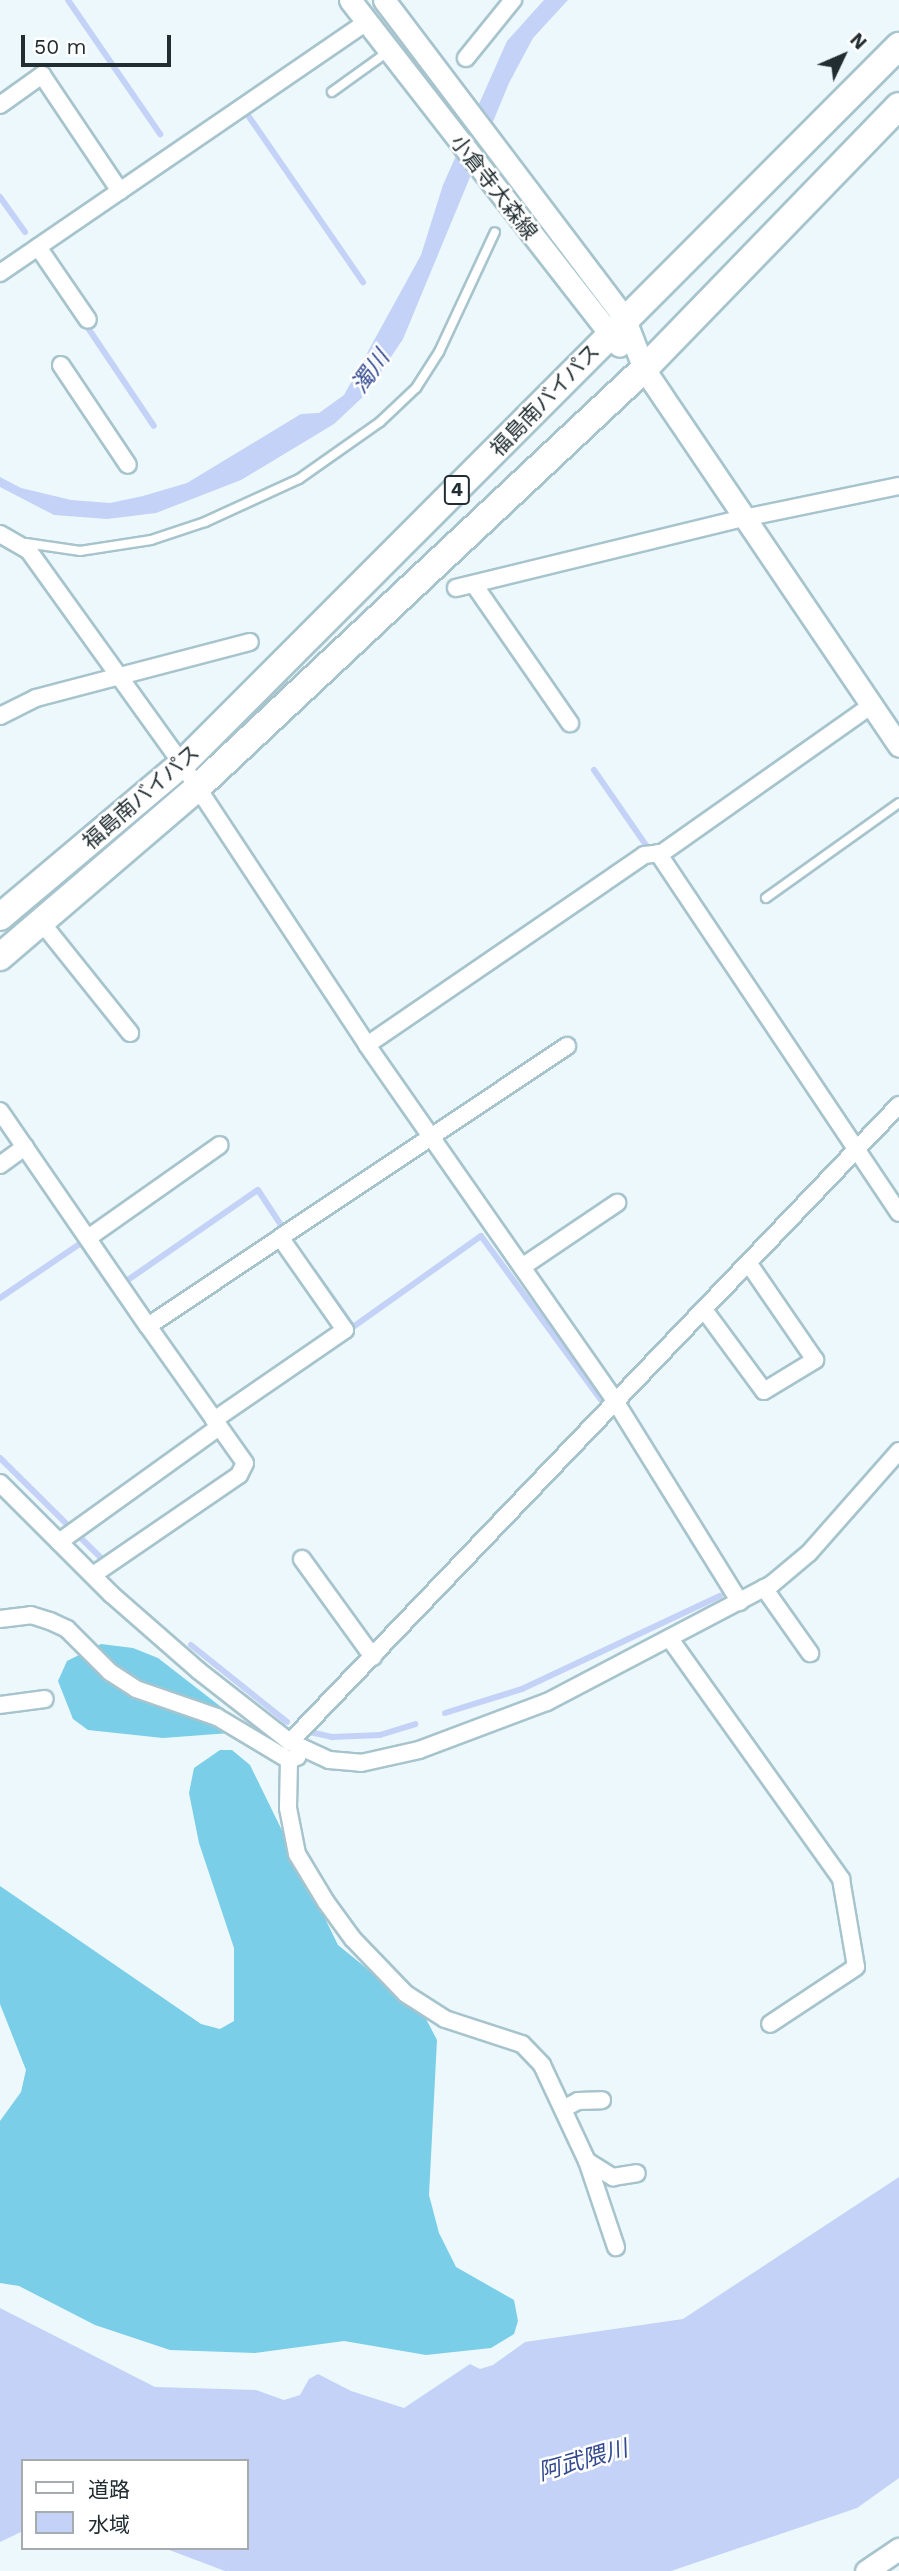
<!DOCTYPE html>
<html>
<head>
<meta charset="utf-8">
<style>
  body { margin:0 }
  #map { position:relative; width:899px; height:2571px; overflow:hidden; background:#ecf8fc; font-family:"Work Sans","Noto Sans JP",sans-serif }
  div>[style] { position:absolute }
  .forest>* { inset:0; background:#7acee8 }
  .water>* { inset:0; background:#c3d2f6 }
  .stream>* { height:6px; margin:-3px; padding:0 3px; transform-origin:3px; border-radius:3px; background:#c3d2f6 }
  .roads { filter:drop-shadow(2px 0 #a7c4cd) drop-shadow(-2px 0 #a7c4cd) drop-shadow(0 2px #a7c4cd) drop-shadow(0 -2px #a7c4cd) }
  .service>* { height:8px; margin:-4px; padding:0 4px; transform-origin:4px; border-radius:4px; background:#fff }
  .minor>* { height:16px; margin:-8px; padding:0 8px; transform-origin:8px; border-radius:8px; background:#fff }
  .tertiary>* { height:21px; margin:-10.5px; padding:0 10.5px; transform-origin:10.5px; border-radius:10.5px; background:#fff }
  .trunk>* { height:26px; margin:-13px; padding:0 13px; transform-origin:13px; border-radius:13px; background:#fff }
  span { translate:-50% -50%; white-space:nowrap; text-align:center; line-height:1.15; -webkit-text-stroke:5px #fff; paint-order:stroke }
  .shield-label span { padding:2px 5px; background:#fff; border:2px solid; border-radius:5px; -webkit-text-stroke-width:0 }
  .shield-label { font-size:19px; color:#212d31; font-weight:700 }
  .street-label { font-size:21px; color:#212d31 }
  .water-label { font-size:23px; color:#344a90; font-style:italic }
  .legend { position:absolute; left:21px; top:2459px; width:228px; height:91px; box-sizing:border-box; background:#fff; border:2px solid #a6abad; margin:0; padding:9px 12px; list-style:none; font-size:21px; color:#212d31 }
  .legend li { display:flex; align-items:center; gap:14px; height:35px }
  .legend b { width:35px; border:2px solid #a6abad }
  .north { position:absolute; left:808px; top:21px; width:70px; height:70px; -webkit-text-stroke:5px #fff; paint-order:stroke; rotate:46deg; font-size:19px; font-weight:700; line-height:28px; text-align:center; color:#212d31 }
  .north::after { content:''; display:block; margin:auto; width:24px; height:32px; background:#212d31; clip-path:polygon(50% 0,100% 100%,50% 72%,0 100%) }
  .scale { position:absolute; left:21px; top:35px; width:150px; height:32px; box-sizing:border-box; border:4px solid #212d31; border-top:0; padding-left:9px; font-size:21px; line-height:24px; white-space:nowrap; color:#212d31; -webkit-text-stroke:5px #fff; paint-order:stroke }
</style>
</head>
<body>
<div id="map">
  <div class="forest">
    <i style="clip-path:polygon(101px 1644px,133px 1648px,158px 1658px,225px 1710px,234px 1723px,230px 1733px,163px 1738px,88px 1730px,73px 1719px,58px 1681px,67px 1661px)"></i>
    <i style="clip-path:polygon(220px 1750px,232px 1750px,250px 1765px,338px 1945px,424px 2015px,437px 2040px,429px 2195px,439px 2233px,456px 2267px,514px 2300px,518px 2321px,514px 2334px,491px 2348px,426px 2355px,344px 2341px,255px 2353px,170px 2350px,95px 2325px,19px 2286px,0 2283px,0 2121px,21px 2092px,26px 2070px,0 2004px,0 1886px,201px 2024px,220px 2029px,234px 2021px,234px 1948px,199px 1843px,189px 1793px,194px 1768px)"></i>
  </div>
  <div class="water">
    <i style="clip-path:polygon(544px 0,568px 0,533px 38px,509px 83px,403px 339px,367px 393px,334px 424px,241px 480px,156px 513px,107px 519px,54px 515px,0 487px,0 477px,21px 488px,71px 500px,110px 503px,143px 496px,187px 483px,301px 414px,319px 413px,344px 395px,421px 255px,443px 185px,507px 41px)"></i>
    <i style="clip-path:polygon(899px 2177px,899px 2478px,857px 2508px,671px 2571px,225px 2571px,164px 2548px,247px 2548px,247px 2461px,23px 2461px,23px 2531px,0 2542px,0 2308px,155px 2387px,256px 2390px,284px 2400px,300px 2395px,309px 2379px,318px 2374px,351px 2391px,404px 2408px,470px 2364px,480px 2369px,493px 2365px,525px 2342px,683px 2319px)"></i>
  </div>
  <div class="stream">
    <i style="left:68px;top:0;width:163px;rotate:55.5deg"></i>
    <i style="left:245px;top:111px;width:208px;rotate:55.4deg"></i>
    <i style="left:0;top:197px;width:43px;rotate:54.5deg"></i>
    <i style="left:84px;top:322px;width:125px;rotate:56.1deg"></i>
    <i style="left:594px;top:770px;width:95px;rotate:55.3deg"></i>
    <i style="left:314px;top:1272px;width:67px;rotate:54.7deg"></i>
    <i style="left:353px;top:1327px;width:157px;rotate:-35.4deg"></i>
    <i style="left:481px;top:1236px;width:203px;rotate:53.8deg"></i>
    <i style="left:122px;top:1284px;width:165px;rotate:-34.7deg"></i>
    <i style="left:258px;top:1190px;width:42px;rotate:56.7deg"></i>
    <i style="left:0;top:1298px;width:98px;rotate:-34.2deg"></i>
    <i style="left:81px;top:1243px;width:55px;rotate:55.4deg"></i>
    <i style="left:0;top:1458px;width:141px;rotate:44.7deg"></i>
    <i style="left:191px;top:1645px;width:123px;rotate:38.7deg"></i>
    <i style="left:445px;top:1713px;width:81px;rotate:-17.3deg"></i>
    <i style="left:522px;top:1689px;width:219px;rotate:-25.2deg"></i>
    <i style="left:313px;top:1728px;width:5px;rotate:127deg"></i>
    <i style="left:310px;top:1732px;width:23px;rotate:13deg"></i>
    <i style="left:332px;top:1737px;width:48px;rotate:-2.4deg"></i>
    <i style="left:380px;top:1735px;width:37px;rotate:-17deg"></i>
  </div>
  <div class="roads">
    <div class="service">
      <i style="left:332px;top:92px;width:70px;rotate:-35.7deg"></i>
      <i style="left:26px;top:543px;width:55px;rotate:8.4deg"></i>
      <i style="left:80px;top:551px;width:72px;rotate:-8.8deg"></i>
      <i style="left:151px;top:540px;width:57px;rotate:-18.4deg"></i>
      <i style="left:205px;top:522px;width:103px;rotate:-24.6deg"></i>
      <i style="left:299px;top:479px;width:99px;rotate:-35.1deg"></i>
      <i style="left:380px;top:422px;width:50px;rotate:-43.4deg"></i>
      <i style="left:416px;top:388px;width:43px;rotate:-57.4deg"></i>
      <i style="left:439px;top:352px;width:132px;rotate:-65deg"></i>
      <i style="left:766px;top:898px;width:163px;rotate:-35.5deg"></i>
    </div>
    <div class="minor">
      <i style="left:466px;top:58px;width:75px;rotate:-51deg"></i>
      <i style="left:0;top:105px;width:52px;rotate:-35.5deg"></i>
      <i style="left:42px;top:75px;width:140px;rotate:56.1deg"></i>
      <i style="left:38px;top:247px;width:88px;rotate:55.6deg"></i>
      <i style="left:0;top:273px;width:444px;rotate:-34.4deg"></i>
      <i style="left:61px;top:365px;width:120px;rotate:56.2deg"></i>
      <i style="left:0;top:534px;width:34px;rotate:30deg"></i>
      <i style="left:29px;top:551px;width:262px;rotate:54.3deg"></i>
      <i style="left:182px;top:764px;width:336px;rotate:56.6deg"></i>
      <i style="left:367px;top:1045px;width:437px;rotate:55.1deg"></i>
      <i style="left:617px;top:1404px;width:233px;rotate:58.2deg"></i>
      <i style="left:475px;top:586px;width:167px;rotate:55.3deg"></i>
      <i style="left:456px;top:588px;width:296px;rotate:-13.7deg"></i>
      <i style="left:744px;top:518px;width:158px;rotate:-11.7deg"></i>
      <i style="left:0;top:716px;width:40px;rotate:-26.6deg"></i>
      <i style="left:36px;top:698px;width:221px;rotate:-14.7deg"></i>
      <i style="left:658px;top:853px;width:433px;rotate:56.2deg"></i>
      <i style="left:42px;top:923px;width:141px;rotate:51.3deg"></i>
      <i style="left:367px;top:1045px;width:336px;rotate:-34.4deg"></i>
      <i style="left:644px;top:855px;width:18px;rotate:-6deg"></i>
      <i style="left:662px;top:853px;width:257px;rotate:-35.2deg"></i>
      <i style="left:0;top:1111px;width:261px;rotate:55.5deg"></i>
      <i style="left:0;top:1165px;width:31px;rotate:-36deg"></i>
      <i style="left:88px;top:1238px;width:161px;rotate:-35.2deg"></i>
      <i style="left:522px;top:1267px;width:115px;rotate:-34deg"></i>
      <i style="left:705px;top:1311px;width:99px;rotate:53.6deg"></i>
      <i style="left:764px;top:1391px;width:60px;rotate:-31.3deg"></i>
      <i style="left:815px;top:1360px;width:116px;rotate:-124.5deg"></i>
      <i style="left:214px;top:1420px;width:159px;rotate:-34.5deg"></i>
      <i style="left:345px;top:1330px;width:113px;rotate:-125deg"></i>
      <i style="left:0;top:1483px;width:157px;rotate:45deg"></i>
      <i style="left:111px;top:1594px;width:117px;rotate:41.2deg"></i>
      <i style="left:199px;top:1671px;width:115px;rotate:38deg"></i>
      <i style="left:290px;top:1742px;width:43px;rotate:24.8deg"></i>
      <i style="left:329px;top:1760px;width:32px;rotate:5deg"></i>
      <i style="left:361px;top:1763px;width:59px;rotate:-12.6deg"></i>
      <i style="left:419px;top:1750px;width:137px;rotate:-20.6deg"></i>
      <i style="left:547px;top:1702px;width:254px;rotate:-27.7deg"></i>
      <i style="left:772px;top:1584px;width:48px;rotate:-40deg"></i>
      <i style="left:809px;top:1553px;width:136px;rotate:-48.6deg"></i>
      <i style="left:59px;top:1542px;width:197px;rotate:-35.7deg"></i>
      <i style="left:302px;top:1559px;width:121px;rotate:54.1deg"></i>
      <i style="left:93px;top:1575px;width:177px;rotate:-34.4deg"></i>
      <i style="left:239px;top:1475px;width:13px;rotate:-63deg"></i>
      <i style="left:245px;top:1463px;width:168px;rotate:-125.3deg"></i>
      <i style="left:148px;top:1326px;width:504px;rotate:-33.75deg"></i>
      <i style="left:764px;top:1588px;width:80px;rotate:54.7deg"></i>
      <i style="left:0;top:1619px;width:31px;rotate:-7deg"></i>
      <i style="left:31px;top:1615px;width:20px;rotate:18deg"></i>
      <i style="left:50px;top:1621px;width:19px;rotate:25deg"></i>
      <i style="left:67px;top:1629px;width:61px;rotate:45deg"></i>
      <i style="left:110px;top:1672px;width:31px;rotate:33deg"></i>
      <i style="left:136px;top:1689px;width:86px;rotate:19.1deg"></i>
      <i style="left:217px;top:1717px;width:84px;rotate:30.8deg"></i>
      <i style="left:289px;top:1760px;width:9px;rotate:-21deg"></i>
      <i style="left:670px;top:1639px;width:295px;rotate:54.5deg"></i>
      <i style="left:841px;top:1879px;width:89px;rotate:80.3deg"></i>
      <i style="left:856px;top:1967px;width:103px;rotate:146.5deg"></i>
      <i style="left:0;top:1705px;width:45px;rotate:-7.6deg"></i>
      <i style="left:290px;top:1742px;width:881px;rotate:-46.29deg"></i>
      <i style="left:289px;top:1760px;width:48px;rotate:91.2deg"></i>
      <i style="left:288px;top:1808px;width:47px;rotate:78.9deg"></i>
      <i style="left:297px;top:1854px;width:56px;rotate:58.9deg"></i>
      <i style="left:326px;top:1902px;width:46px;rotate:53.9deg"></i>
      <i style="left:353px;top:1939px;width:76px;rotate:46.1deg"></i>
      <i style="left:406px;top:1994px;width:46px;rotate:32.7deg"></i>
      <i style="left:445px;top:2019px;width:81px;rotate:18deg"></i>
      <i style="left:522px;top:2044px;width:29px;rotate:46deg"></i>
      <i style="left:542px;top:2065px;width:106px;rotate:64.9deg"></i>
      <i style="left:587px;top:2161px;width:91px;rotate:71.4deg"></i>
      <i style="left:563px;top:2109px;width:17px;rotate:-28deg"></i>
      <i style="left:578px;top:2101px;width:24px;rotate:-2deg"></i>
      <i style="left:587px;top:2161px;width:31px;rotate:32deg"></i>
      <i style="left:613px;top:2177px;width:24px;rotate:-9deg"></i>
    </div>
    <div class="tertiary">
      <i style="left:350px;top:0;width:438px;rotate:52.1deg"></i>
      <i style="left:384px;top:0;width:398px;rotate:52.9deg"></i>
      <i style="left:624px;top:317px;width:56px;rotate:69deg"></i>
      <i style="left:644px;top:369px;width:455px;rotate:55.9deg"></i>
      <i style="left:866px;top:2571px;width:40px;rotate:-34deg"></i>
    </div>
    <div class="trunk">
      <i style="left:0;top:917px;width:238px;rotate:-40.1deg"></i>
      <i style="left:182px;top:764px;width:1015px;rotate:-45.04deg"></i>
      <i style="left:0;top:957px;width:260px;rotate:-40.6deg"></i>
      <i style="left:197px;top:788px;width:613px;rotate:-43.15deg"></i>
      <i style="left:644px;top:369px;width:366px;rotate:-45.9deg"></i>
    </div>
  </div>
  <div class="shield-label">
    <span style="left:457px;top:490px">4</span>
  </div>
  <div class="street-label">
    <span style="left:494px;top:187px;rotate:52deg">小倉寺大森線</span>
    <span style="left:545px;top:400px;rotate:-46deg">福島南バイパス</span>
    <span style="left:141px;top:797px;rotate:-41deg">福島南バイパス</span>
  </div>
  <div class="water-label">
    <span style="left:371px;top:372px;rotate:-54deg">濁川</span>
    <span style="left:583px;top:2461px;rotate:-16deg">阿武隈川</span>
  </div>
  <ul class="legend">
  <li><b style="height:9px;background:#fff"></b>道路</li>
  <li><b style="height:19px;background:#c3d2f6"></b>水域</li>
  </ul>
  <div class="north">N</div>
  <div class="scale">50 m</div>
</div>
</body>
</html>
